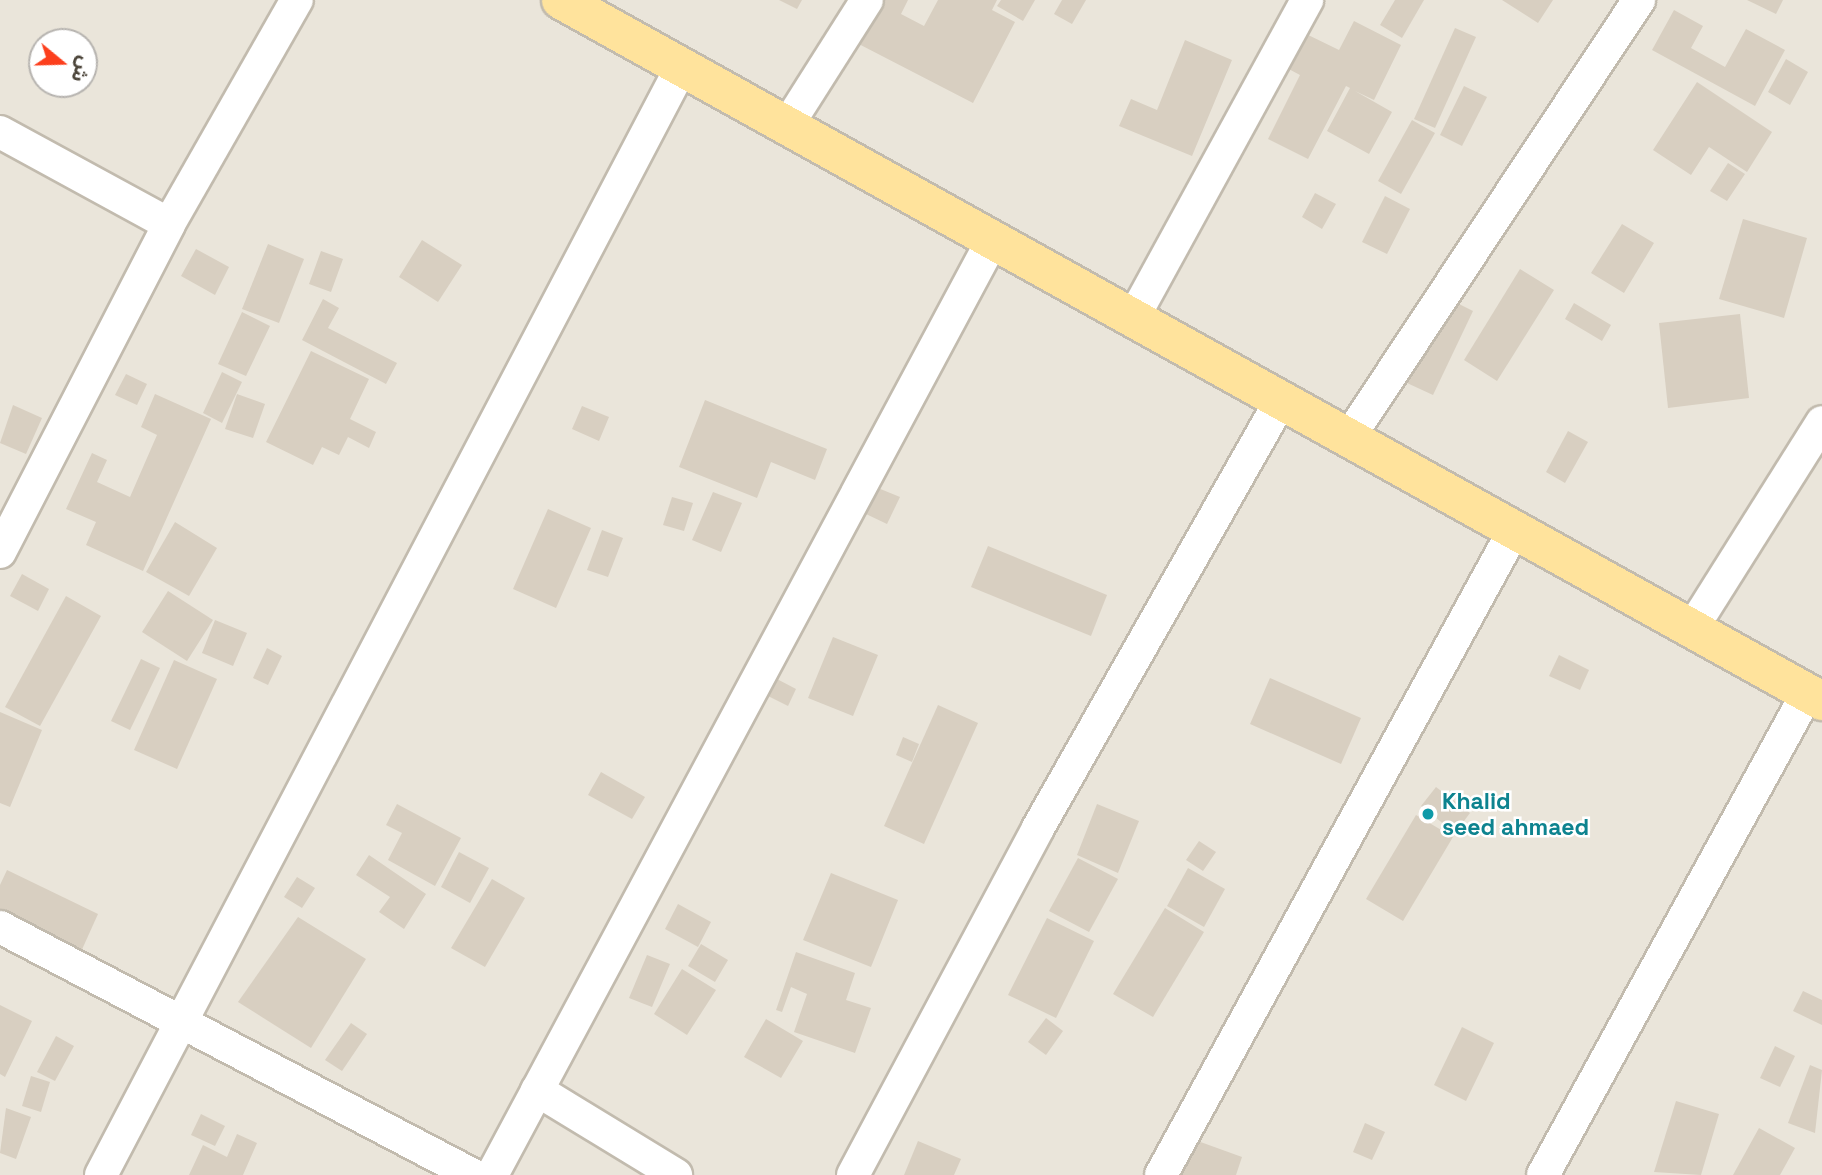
<!DOCTYPE html>
<html>
<head>
<meta charset="utf-8">
<style>
  body { margin:0 }
  #map { position:relative; width:1822px; height:1175px; overflow:hidden; background:#f6f3ec; font-family:"Space Grotesk","Noto Sans Arabic",sans-serif }
  div>[style] { position:absolute }
  .residential>* { inset:0; background:#eae5da }
  .building>* { inset:0; background:#d8cfc1 }
  .roads { filter:drop-shadow(2px 0 #c2bbae) drop-shadow(-2px 0 #c2bbae) drop-shadow(0 2px #c2bbae) drop-shadow(0 -2px #c2bbae) }
  .minor>* { height:32px; margin:-16px; padding:0 16px; transform-origin:16px; border-radius:16px; background:#fff }
  .primary>* { height:38px; margin:-19px; padding:0 19px; transform-origin:19px; border-radius:19px; background:#ffe39c }
  .dots>* { width:19px; height:19px; translate:-50% -50%; box-sizing:border-box; border:4px solid #fff; border-radius:50% }
  span { translate:-50% -50%; white-space:nowrap; text-align:center; line-height:1.15; -webkit-text-stroke:5px #fff; paint-order:stroke }
  .culture-label { font-size:23px; color:#0d838f; font-weight:700 }
  .left { translate:0 -50%; text-align:left }
  .north { position:absolute; left:28px; top:28px; width:70px; height:70px; box-sizing:border-box; background:#fff; border:2px solid #b7b4b0; border-radius:50%; rotate:109deg; font-size:19px; font-weight:700; line-height:28px; text-align:center; color:#4b4439 }
  .north::after { content:''; display:block; margin:auto; width:24px; height:32px; background:#fc3f1d; clip-path:polygon(50% 0,100% 100%,50% 72%,0 100%) }
</style>
</head>
<body>
<div id="map">
  <div class="residential">
    <i style="clip-path:polygon(evenodd,0 0,1822px 0,1822px 1175px,0 1175px,0 0,42px 42px,84px 42px,84px 84px,42px 84px,42px 42px)"></i>
  </div>
  <div class="building">
    <i style="clip-path:polygon(779px 0,802px 0,797px 9px)"></i>
    <i style="clip-path:polygon(871px 0,908px 0,901px 14px,924px 26px,938px 0,997px 0,992px 10px,1015px 22px,973px 103px,851px 40px)"></i>
    <i style="clip-path:polygon(1001px 0,1035px 0,1023px 21px,997px 6px)"></i>
    <i style="clip-path:polygon(1062px 0,1086px 0,1072px 24px,1054px 14px)"></i>
    <i style="clip-path:polygon(1395px 0,1424px 0,1402px 38px,1380px 25px)"></i>
    <i style="clip-path:polygon(1502px 0,1553px 0,1538px 23px)"></i>
    <i style="clip-path:polygon(1747px 0,1783px 0,1776px 14px)"></i>
    <i style="clip-path:polygon(1674px 10px,1703px 26px,1691px 48px,1725px 67px,1746px 29px,1785px 50px,1755px 106px,1652px 50px)"></i>
    <i style="clip-path:polygon(1354px 21px,1401px 45px,1374px 100px,1355px 91px,1392px 112px,1369px 154px,1327px 131px,1350px 88px,1346px 86px,1308px 159px,1268px 139px,1300px 75px,1283px 66px,1300px 31px,1339px 50px)"></i>
    <i style="clip-path:polygon(1455px 28px,1476px 37px,1435px 128px,1414px 119px)"></i>
    <i style="clip-path:polygon(1185px 40px,1232px 60px,1192px 156px,1119px 126px,1131px 99px,1157px 110px)"></i>
    <i style="clip-path:polygon(1786px 59px,1808px 72px,1790px 105px,1768px 92px)"></i>
    <i style="clip-path:polygon(1697px 82px,1772px 132px,1747px 172px,1709px 147px,1691px 175px,1653px 150px)"></i>
    <i style="clip-path:polygon(1464px 86px,1487px 97px,1462px 146px,1440px 135px)"></i>
    <i style="clip-path:polygon(1412px 120px,1435px 133px,1401px 194px,1378px 181px)"></i>
    <i style="clip-path:polygon(1728px 163px,1745px 174px,1727px 201px,1710px 191px)"></i>
    <i style="clip-path:polygon(1315px 193px,1336px 204px,1322px 229px,1302px 217px)"></i>
    <i style="clip-path:polygon(1385px 196px,1410px 209px,1387px 254px,1362px 242px)"></i>
    <i style="clip-path:polygon(1743px 219px,1807px 238px,1784px 318px,1719px 299px)"></i>
    <i style="clip-path:polygon(1622px 224px,1654px 243px,1624px 293px,1591px 273px)"></i>
    <i style="clip-path:polygon(422px 240px,462px 265px,438px 302px,399px 277px)"></i>
    <i style="clip-path:polygon(268px 244px,304px 259px,279px 323px,242px 309px)"></i>
    <i style="clip-path:polygon(196px 249px,229px 267px,215px 295px,181px 276px)"></i>
    <i style="clip-path:polygon(321px 251px,343px 259px,331px 292px,309px 284px)"></i>
    <i style="clip-path:polygon(1520px 269px,1554px 290px,1497px 381px,1464px 360px)"></i>
    <i style="clip-path:polygon(1447px 298px,1473px 311px,1433px 395px,1407px 383px)"></i>
    <i style="clip-path:polygon(323px 299px,339px 308px,328px 328px,397px 363px,386px 384px,302px 340px)"></i>
    <i style="clip-path:polygon(1574px 303px,1611px 325px,1602px 341px,1565px 319px)"></i>
    <i style="clip-path:polygon(242px 312px,270px 326px,246px 376px,218px 364px)"></i>
    <i style="clip-path:polygon(1740px 314px,1749px 398px,1668px 408px,1659px 323px)"></i>
    <i style="clip-path:polygon(311px 351px,369px 379px,350px 419px,376px 432px,369px 448px,348px 437px,339px 455px,322px 447px,313px 465px,266px 442px)"></i>
    <i style="clip-path:polygon(222px 372px,242px 382px,222px 423px,203px 413px)"></i>
    <i style="clip-path:polygon(126px 374px,147px 384px,137px 405px,115px 395px)"></i>
    <i style="clip-path:polygon(155px 394px,211px 419px,143px 571px,86px 545px,96px 522px,66px 509px,92px 453px,107px 460px,97px 482px,130px 497px,157px 435px,141px 427px)"></i>
    <i style="clip-path:polygon(237px 394px,265px 404px,253px 438px,225px 429px)"></i>
    <i style="clip-path:polygon(705px 400px,827px 449px,815px 480px,771px 462px,757px 498px,679px 467px)"></i>
    <i style="clip-path:polygon(13px 405px,42px 418px,26px 454px,0 443px)"></i>
    <i style="clip-path:polygon(582px 406px,609px 417px,599px 441px,572px 429px)"></i>
    <i style="clip-path:polygon(1568px 431px,1588px 442px,1565px 483px,1546px 472px)"></i>
    <i style="clip-path:polygon(878px 488px,900px 497px,887px 524px,866px 514px)"></i>
    <i style="clip-path:polygon(713px 492px,742px 503px,721px 552px,692px 540px)"></i>
    <i style="clip-path:polygon(672px 497px,693px 503px,684px 531px,663px 525px)"></i>
    <i style="clip-path:polygon(548px 509px,591px 528px,556px 608px,513px 589px)"></i>
    <i style="clip-path:polygon(175px 522px,217px 548px,189px 596px,146px 572px)"></i>
    <i style="clip-path:polygon(602px 530px,623px 538px,608px 577px,587px 570px)"></i>
    <i style="clip-path:polygon(988px 546px,1107px 595px,1091px 636px,971px 587px)"></i>
    <i style="clip-path:polygon(22px 574px,49px 589px,38px 611px,10px 596px)"></i>
    <i style="clip-path:polygon(168px 591px,213px 620px,187px 661px,142px 632px)"></i>
    <i style="clip-path:polygon(66px 596px,101px 616px,40px 726px,5px 707px)"></i>
    <i style="clip-path:polygon(215px 620px,247px 633px,233px 666px,202px 653px)"></i>
    <i style="clip-path:polygon(833px 637px,878px 655px,853px 716px,808px 698px)"></i>
    <i style="clip-path:polygon(267px 648px,282px 656px,268px 685px,253px 678px)"></i>
    <i style="clip-path:polygon(1559px 655px,1589px 670px,1580px 690px,1549px 676px)"></i>
    <i style="clip-path:polygon(141px 659px,160px 668px,130px 730px,111px 721px)"></i>
    <i style="clip-path:polygon(174px 660px,217px 679px,177px 769px,134px 750px)"></i>
    <i style="clip-path:polygon(1270px 678px,1361px 718px,1341px 764px,1250px 724px)"></i>
    <i style="clip-path:polygon(777px 679px,796px 689px,788px 706px,768px 696px)"></i>
    <i style="clip-path:polygon(938px 705px,978px 723px,924px 844px,884px 826px)"></i>
    <i style="clip-path:polygon(0 712px,42px 730px,10px 807px,0 803px)"></i>
    <i style="clip-path:polygon(903px 737px,919px 744px,912px 762px,896px 755px)"></i>
    <i style="clip-path:polygon(601px 772px,645px 797px,632px 819px,588px 795px)"></i>
    <i style="clip-path:polygon(1436px 787px,1470px 813px,1455px 833px,1421px 806px)"></i>
    <i style="clip-path:polygon(397px 804px,461px 838px,435px 886px,388px 860px,402px 833px,386px 825px)"></i>
    <i style="clip-path:polygon(1097px 804px,1139px 821px,1118px 873px,1077px 855px)"></i>
    <i style="clip-path:polygon(1416px 815px,1453px 837px,1403px 921px,1366px 899px)"></i>
    <i style="clip-path:polygon(1199px 841px,1216px 852px,1203px 871px,1186px 860px)"></i>
    <i style="clip-path:polygon(459px 852px,489px 868px,470px 903px,441px 887px)"></i>
    <i style="clip-path:polygon(369px 855px,426px 894px,404px 929px,379px 912px,390px 897px,356px 875px)"></i>
    <i style="clip-path:polygon(1078px 858px,1118px 879px,1089px 932px,1049px 911px)"></i>
    <i style="clip-path:polygon(1188px 868px,1225px 889px,1204px 927px,1167px 906px)"></i>
    <i style="clip-path:polygon(7px 870px,98px 914px,75px 965px,0 938px,0 885px)"></i>
    <i style="clip-path:polygon(831px 873px,898px 900px,871px 967px,803px 940px)"></i>
    <i style="clip-path:polygon(297px 877px,315px 888px,302px 908px,284px 897px)"></i>
    <i style="clip-path:polygon(492px 879px,525px 898px,485px 967px,451px 948px)"></i>
    <i style="clip-path:polygon(678px 904px,711px 922px,698px 947px,665px 929px)"></i>
    <i style="clip-path:polygon(1165px 908px,1204px 932px,1153px 1017px,1113px 994px)"></i>
    <i style="clip-path:polygon(298px 917px,366px 959px,311px 1048px,238px 1002px)"></i>
    <i style="clip-path:polygon(1047px 918px,1094px 941px,1056px 1018px,1008px 995px)"></i>
    <i style="clip-path:polygon(701px 944px,728px 960px,715px 982px,688px 966px)"></i>
    <i style="clip-path:polygon(796px 952px,855px 973px,846px 1000px,871px 1008px,855px 1053px,794px 1032px,807px 994px,791px 987px,782px 1012px,776px 1010px)"></i>
    <i style="clip-path:polygon(647px 955px,670px 964px,652px 1007px,629px 998px)"></i>
    <i style="clip-path:polygon(682px 969px,716px 990px,687px 1035px,654px 1014px)"></i>
    <i style="clip-path:polygon(1803px 991px,1822px 1000px,1822px 1025px,1793px 1011px)"></i>
    <i style="clip-path:polygon(0 1005px,32px 1021px,5px 1077px,0 1074px)"></i>
    <i style="clip-path:polygon(1046px 1018px,1063px 1031px,1046px 1055px,1028px 1042px)"></i>
    <i style="clip-path:polygon(766px 1019px,803px 1041px,781px 1078px,744px 1057px)"></i>
    <i style="clip-path:polygon(351px 1023px,367px 1034px,342px 1071px,325px 1060px)"></i>
    <i style="clip-path:polygon(1462px 1027px,1494px 1043px,1466px 1101px,1434px 1085px)"></i>
    <i style="clip-path:polygon(56px 1036px,74px 1046px,55px 1081px,37px 1072px)"></i>
    <i style="clip-path:polygon(1775px 1046px,1795px 1056px,1780px 1087px,1760px 1078px)"></i>
    <i style="clip-path:polygon(1810px 1065px,1822px 1070px,1815px 1133px,1788px 1123px)"></i>
    <i style="clip-path:polygon(31px 1076px,50px 1082px,41px 1112px,22px 1106px)"></i>
    <i style="clip-path:polygon(1676px 1101px,1719px 1114px,1701px 1175px,1654px 1172px)"></i>
    <i style="clip-path:polygon(6px 1108px,31px 1117px,16px 1159px,0 1153px)"></i>
    <i style="clip-path:polygon(201px 1114px,225px 1126px,215px 1146px,191px 1135px)"></i>
    <i style="clip-path:polygon(1365px 1123px,1385px 1132px,1372px 1160px,1353px 1152px)"></i>
    <i style="clip-path:polygon(1759px 1128px,1795px 1148px,1780px 1175px,1733px 1175px)"></i>
    <i style="clip-path:polygon(237px 1134px,257px 1143px,243px 1175px,189px 1175px,203px 1145px,227px 1157px)"></i>
    <i style="clip-path:polygon(1195px 1140px,1242px 1157px,1236px 1175px,1181px 1175px)"></i>
    <i style="clip-path:polygon(918px 1141px,961px 1159px,954px 1175px,904px 1175px)"></i>
  </div>
  <div class="roads">
    <div class="minor">
      <i style="left:787px;top:126px;width:149px;rotate:-57.6deg"></i>
      <i style="left:0;top:132px;width:192px;rotate:28.6deg"></i>
      <i style="left:1132px;top:320px;width:365px;rotate:-61.3deg"></i>
      <i style="left:1348px;top:439px;width:527px;rotate:-56.46deg"></i>
      <i style="left:0;top:552px;width:369px;rotate:-62.7deg"></i>
      <i style="left:169px;top:224px;width:258px;rotate:-60.3deg"></i>
      <i style="left:1693px;top:627px;width:242px;rotate:-57.8deg"></i>
      <i style="left:0;top:927px;width:534px;rotate:27.67deg"></i>
      <i style="left:537px;top:1090px;width:163px;rotate:31.4deg"></i>
      <i style="left:101px;top:1175px;width:1252px;rotate:-62.35deg"></i>
      <i style="left:492px;top:1175px;width:1059px;rotate:-61.84deg"></i>
      <i style="left:853px;top:1175px;width:393px;rotate:-61.9deg"></i>
      <i style="left:1038px;top:828px;width:491px;rotate:-60.4deg"></i>
      <i style="left:1161px;top:1175px;width:733px;rotate:-61.3deg"></i>
      <i style="left:1543px;top:1175px;width:551px;rotate:-61.25deg"></i>
    </div>
    <div class="primary">
      <i style="left:561px;top:0;width:1443px;rotate:29.07deg"></i>
    </div>
  </div>
  <div class="dots">
    <i style="left:1428px;top:814px;background:#0f9aa8"></i>
  </div>
  <div class="culture-label">
    <span class="left" style="left:1442px;top:814px">Khalid<br>seed ahmaed</span>
  </div>
  <div class="north">ش</div>
</div>
</body>
</html>
